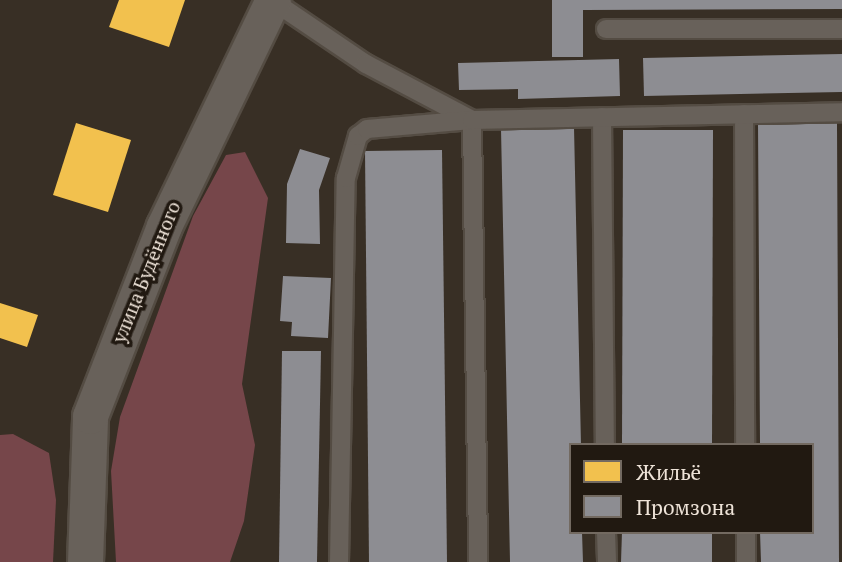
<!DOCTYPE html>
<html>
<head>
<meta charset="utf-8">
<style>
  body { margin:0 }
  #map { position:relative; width:842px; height:562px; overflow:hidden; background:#382f25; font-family:"PT Serif",serif }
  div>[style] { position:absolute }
  .forest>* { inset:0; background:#76464a }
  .homes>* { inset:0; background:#f2c14e }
  .industry>* { inset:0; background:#8d8d92 }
  .roads { filter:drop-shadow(2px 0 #544c43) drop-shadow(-2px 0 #544c43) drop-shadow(0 2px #544c43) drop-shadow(0 -2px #544c43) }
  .service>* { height:18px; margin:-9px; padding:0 9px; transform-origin:9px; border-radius:9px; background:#68615a }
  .minor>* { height:35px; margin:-17.5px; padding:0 17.5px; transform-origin:17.5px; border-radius:17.5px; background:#68615a }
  span { translate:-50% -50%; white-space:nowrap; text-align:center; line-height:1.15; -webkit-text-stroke:7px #211911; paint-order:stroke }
  .street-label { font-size:19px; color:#eee3d8 }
  .legend { position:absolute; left:569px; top:443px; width:245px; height:91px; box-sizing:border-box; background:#211911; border:2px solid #736a61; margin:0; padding:9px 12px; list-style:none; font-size:21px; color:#eee3d8 }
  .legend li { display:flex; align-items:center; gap:14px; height:35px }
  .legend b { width:35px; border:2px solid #736a61 }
</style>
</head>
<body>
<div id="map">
  <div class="forest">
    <i style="clip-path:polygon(245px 152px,268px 198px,242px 384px,255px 445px,244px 521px,230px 562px,116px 562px,111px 471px,120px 417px,193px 216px,226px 155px)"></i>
    <i style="clip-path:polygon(13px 434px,49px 453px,56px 500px,53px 562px,0 562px,0 435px)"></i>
  </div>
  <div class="homes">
    <i style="clip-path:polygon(119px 0,185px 0,169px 47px,109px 27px)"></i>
    <i style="clip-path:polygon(76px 123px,131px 140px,108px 212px,53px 195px)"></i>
    <i style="clip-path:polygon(0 303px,38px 315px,27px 347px,0 338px)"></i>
  </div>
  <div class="industry">
    <i style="clip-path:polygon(552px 0,842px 0,842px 9px,583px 10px,583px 57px,552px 57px)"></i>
    <i style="clip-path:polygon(842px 54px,842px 92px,644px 96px,643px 58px)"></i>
    <i style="clip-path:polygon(619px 59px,620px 96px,518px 99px,518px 89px,459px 90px,458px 63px)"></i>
    <i style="clip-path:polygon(758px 123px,837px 123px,839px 562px,761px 562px,760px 532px,812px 532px,812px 445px,760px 445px)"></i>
    <i style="clip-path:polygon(574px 127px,581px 445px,571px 445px,571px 532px,582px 532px,583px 562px,510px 562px,501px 129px)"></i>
    <i style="clip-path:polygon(623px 130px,713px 130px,712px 445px,622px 445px)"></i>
    <i style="clip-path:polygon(300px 149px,330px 158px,319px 190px,320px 244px,286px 243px,287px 184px)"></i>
    <i style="clip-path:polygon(442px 150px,447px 562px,369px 562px,365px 151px)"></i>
    <i style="clip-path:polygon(283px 276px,331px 278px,328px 338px,291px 336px,292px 322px,280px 321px)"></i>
    <i style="clip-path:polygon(282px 351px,321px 351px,317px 562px,279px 562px)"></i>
    <i style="clip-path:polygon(622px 532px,712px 532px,712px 562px,621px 562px)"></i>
  </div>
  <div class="roads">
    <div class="service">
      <i style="left:273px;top:1px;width:112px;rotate:34.1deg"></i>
      <i style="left:366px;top:64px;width:120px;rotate:27.8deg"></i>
      <i style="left:606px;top:29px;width:236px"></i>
      <i style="left:744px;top:114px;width:331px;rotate:89.8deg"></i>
      <i style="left:602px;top:117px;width:328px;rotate:89.5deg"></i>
      <i style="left:472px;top:120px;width:442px;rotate:89.2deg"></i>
      <i style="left:606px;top:532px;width:30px;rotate:88deg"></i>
      <i style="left:746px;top:532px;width:30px;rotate:90deg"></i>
      <i style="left:339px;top:562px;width:384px;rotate:-89deg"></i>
      <i style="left:346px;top:178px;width:44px;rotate:-74.1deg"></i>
      <i style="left:358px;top:136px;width:11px;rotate:-38deg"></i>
      <i style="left:367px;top:129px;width:105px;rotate:-4.9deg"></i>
      <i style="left:472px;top:120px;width:370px;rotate:-1.2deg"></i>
    </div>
    <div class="minor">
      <i style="left:85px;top:562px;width:146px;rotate:-88deg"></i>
      <i style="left:90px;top:416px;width:204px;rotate:-68.7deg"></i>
      <i style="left:164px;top:226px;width:251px;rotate:-64.3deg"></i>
    </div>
  </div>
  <div class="street-label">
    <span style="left:146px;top:272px;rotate:-68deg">улица Будённого</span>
  </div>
  <ul class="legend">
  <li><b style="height:19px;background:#f2c14e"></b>Жильё</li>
  <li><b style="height:19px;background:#8d8d92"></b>Промзона</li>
  </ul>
</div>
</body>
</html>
